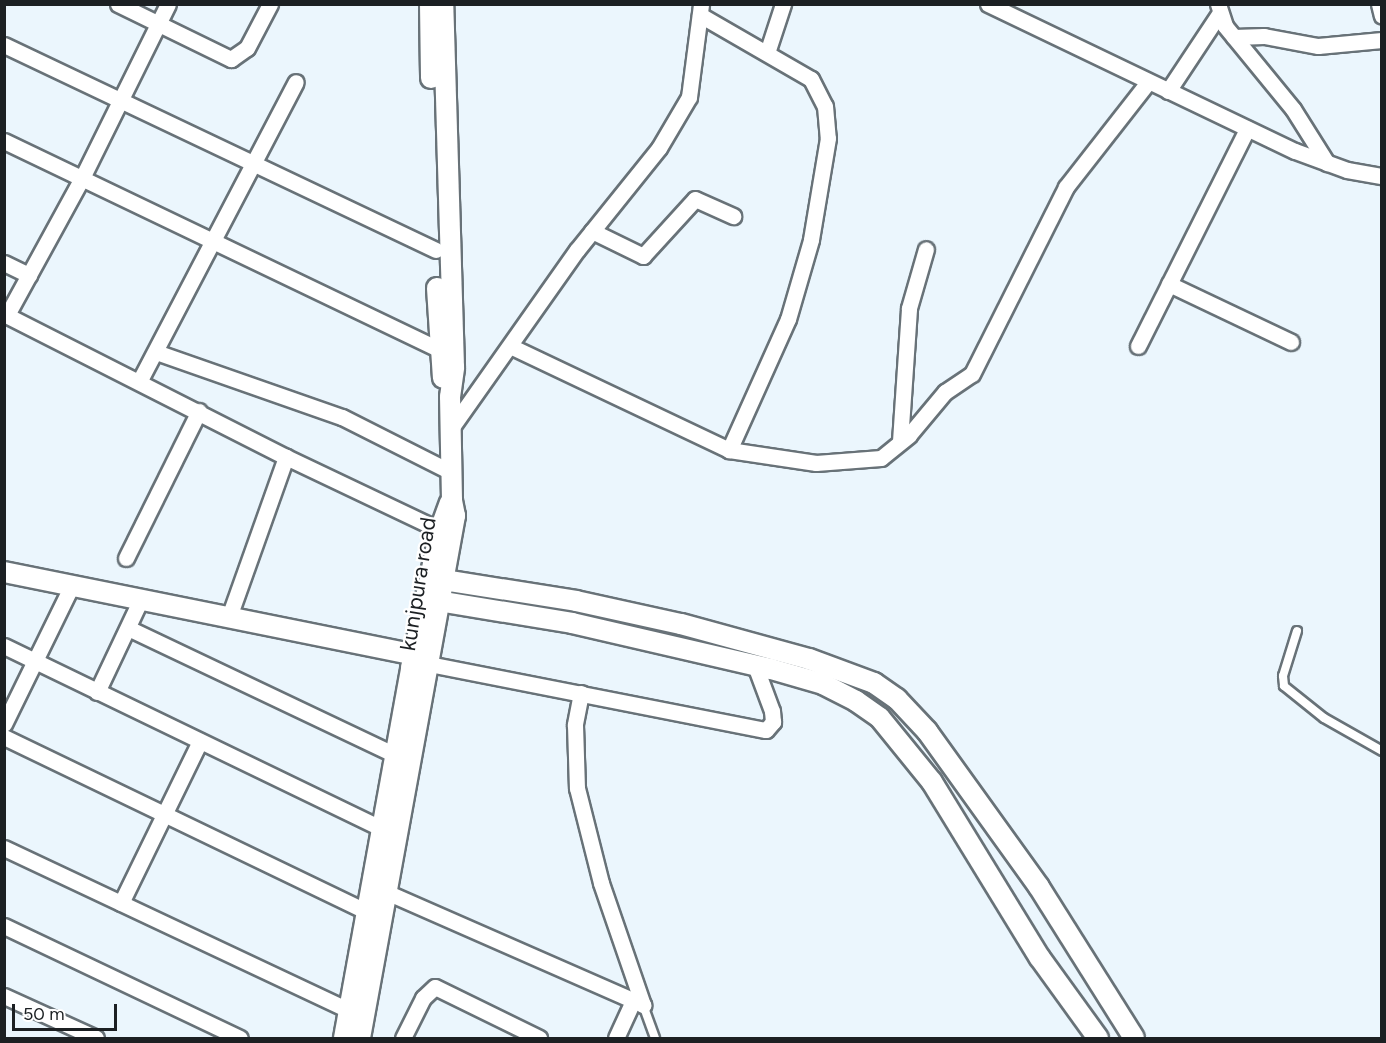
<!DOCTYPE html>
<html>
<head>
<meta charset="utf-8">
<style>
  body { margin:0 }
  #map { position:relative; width:1386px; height:1043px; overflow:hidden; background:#ebf6fd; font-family:Figtree,sans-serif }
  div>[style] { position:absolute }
  .roads { filter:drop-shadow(2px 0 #687278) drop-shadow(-2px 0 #687278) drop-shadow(0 2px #687278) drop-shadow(0 -2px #687278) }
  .service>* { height:8px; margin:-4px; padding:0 4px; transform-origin:4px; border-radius:4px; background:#fff }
  .minor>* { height:15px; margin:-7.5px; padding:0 7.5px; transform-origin:7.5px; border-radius:7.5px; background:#fff }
  .tertiary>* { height:20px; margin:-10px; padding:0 10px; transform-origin:10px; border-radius:10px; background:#fff }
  span { translate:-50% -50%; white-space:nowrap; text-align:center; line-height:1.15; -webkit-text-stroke:4.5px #fff; paint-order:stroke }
  .street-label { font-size:22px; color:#1c2023 }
  .frame { position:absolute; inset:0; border:6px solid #1c2023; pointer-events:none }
  .scale { position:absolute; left:12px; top:1004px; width:105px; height:27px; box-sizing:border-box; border:3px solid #1c2023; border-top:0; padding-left:8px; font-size:18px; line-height:21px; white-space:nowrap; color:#1c2023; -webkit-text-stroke:4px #fff; paint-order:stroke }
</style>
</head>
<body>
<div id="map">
  <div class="roads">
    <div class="service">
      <i style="left:1297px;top:631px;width:47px;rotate:107.3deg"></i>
      <i style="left:1283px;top:676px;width:10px;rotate:84deg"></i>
      <i style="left:1284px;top:686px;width:51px;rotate:38.7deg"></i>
      <i style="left:1324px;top:718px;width:67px;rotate:29.6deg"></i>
      <i style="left:643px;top:1005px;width:35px;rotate:70deg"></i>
    </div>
    <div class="minor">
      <i style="left:118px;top:4px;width:126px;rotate:26deg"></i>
      <i style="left:231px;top:59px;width:19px;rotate:-35deg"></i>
      <i style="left:247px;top:48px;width:50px;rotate:-62.4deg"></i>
      <i style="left:988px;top:4px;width:340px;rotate:25.6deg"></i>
      <i style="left:1295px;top:151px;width:55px;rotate:20.1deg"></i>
      <i style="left:1347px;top:170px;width:36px;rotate:10deg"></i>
      <i style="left:1218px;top:4px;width:23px;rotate:72deg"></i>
      <i style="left:1225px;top:26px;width:107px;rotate:50.7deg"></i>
      <i style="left:1293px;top:109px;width:64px;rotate:57.8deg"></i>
      <i style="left:1379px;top:4px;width:12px;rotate:76deg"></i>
      <i style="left:700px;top:15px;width:128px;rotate:30deg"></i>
      <i style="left:811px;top:79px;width:30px;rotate:63deg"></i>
      <i style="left:825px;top:106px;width:32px;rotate:85deg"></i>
      <i style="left:828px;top:138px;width:103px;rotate:99.5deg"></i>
      <i style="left:811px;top:240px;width:82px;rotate:106.2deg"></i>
      <i style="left:788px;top:319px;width:144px;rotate:114.2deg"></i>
      <i style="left:1234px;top:37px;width:30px;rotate:-2deg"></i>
      <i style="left:1264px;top:36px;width:55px;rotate:10.5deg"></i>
      <i style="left:1318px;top:46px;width:64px;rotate:-5.4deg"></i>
      <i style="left:4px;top:45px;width:478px;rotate:25.4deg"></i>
      <i style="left:767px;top:53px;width:52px;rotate:-71.9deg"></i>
      <i style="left:1168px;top:91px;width:92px;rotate:-56.5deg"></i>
      <i style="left:4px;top:141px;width:482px;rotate:25.6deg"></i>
      <i style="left:592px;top:231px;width:57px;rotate:26.1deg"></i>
      <i style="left:643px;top:256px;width:77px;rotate:-47.6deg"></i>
      <i style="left:695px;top:199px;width:42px;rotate:24.1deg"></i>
      <i style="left:4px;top:263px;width:28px;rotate:26deg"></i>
      <i style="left:1169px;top:284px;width:135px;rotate:25.4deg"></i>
      <i style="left:4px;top:314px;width:316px;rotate:26.9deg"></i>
      <i style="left:286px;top:457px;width:170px;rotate:25.4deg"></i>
      <i style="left:7px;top:315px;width:156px;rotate:-61.3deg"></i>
      <i style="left:82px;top:178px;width:194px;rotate:-63.7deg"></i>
      <i style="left:510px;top:346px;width:242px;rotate:25.4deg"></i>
      <i style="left:729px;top:450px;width:88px;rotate:8.5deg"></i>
      <i style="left:816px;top:463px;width:65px;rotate:-4.4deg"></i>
      <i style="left:881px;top:458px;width:36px;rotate:-39deg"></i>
      <i style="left:909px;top:435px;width:56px;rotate:-50.1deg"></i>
      <i style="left:945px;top:392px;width:32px;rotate:-34deg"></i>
      <i style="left:972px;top:374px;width:209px;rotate:-63.3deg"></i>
      <i style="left:1066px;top:187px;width:133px;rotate:-52deg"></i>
      <i style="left:1138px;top:346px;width:243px;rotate:-63.3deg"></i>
      <i style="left:156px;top:352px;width:197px;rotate:19.3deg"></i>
      <i style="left:342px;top:417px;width:124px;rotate:26.8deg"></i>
      <i style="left:140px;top:380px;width:336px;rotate:-62.4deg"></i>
      <i style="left:452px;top:427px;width:217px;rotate:-54.8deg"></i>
      <i style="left:577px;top:250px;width:131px;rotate:-51.2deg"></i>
      <i style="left:659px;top:148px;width:59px;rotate:-59.5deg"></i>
      <i style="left:689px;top:97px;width:94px;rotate:-82.6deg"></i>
      <i style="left:900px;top:441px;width:133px;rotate:-86.1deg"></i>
      <i style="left:909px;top:308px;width:61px;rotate:-73.9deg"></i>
      <i style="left:126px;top:558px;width:164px;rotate:-63.6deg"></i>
      <i style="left:229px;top:617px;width:170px;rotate:-70.4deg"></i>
      <i style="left:128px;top:628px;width:296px;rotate:25.4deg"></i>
      <i style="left:4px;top:646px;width:420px;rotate:25.8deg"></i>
      <i style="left:429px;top:664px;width:343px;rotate:11.1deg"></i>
      <i style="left:766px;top:730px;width:11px;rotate:-49deg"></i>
      <i style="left:773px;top:722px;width:11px;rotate:-95deg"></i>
      <i style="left:772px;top:711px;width:46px;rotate:-110.4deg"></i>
      <i style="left:97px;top:692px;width:103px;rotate:-64.7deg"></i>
      <i style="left:581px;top:693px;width:33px;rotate:101deg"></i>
      <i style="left:575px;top:725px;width:63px;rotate:88.2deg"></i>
      <i style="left:577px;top:788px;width:98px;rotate:75.8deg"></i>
      <i style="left:601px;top:883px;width:129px;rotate:71deg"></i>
      <i style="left:4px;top:724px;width:155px;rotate:-63.9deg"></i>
      <i style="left:4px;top:737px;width:401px;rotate:25.7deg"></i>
      <i style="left:4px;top:848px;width:381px;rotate:25.2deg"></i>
      <i style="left:377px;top:888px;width:291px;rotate:23.7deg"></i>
      <i style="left:121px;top:903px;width:180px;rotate:-64deg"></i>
      <i style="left:4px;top:926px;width:261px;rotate:25.4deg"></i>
      <i style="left:4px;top:996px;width:101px;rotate:24.5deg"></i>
      <i style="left:403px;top:1038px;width:45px;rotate:-63.4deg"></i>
      <i style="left:423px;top:998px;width:16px;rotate:-43deg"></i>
      <i style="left:435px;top:987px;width:116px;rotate:26.1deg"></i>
      <i style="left:616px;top:1038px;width:41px;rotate:-65.3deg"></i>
    </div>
    <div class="tertiary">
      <i style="left:430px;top:4px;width:74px;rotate:89.2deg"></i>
      <i style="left:437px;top:288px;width:90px;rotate:86.2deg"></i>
      <i style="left:4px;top:572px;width:418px;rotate:11.4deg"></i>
      <i style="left:431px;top:578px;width:147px;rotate:9deg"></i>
      <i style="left:576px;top:601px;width:107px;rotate:12.4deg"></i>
      <i style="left:681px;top:624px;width:133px;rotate:15.3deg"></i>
      <i style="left:809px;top:659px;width:69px;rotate:20.3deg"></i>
      <i style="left:874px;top:683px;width:28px;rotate:35deg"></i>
      <i style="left:897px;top:699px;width:44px;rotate:46.8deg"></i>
      <i style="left:927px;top:731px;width:192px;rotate:54.3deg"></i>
      <i style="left:1039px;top:887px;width:178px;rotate:57.8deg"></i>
      <i style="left:426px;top:599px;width:148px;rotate:9.3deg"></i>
      <i style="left:572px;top:623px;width:204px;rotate:13deg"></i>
      <i style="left:771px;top:669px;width:54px;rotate:16.1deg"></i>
      <i style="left:823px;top:684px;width:37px;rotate:27deg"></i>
      <i style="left:856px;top:701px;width:29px;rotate:35deg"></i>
      <i style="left:880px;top:718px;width:82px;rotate:50.9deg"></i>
      <i style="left:932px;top:782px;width:206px;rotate:58.5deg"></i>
      <i style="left:1040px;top:958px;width:99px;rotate:54.1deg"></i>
      <i style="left:344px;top:1038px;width:376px;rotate:-79.7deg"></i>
      <i style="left:411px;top:668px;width:141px;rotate:-78.1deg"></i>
      <i style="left:440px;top:530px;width:29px;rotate:-70deg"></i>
      <i style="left:360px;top:1038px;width:531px;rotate:-79.69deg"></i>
      <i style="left:455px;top:516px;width:16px;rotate:-101deg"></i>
      <i style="left:452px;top:500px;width:103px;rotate:-91.1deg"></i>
      <i style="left:450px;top:397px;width:30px;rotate:-82deg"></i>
      <i style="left:454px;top:367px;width:363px;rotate:-91.7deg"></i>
    </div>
  </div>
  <div class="street-label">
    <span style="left:418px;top:584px;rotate:-81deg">kunjpura road</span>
  </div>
  <div class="frame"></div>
  <div class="scale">50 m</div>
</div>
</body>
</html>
